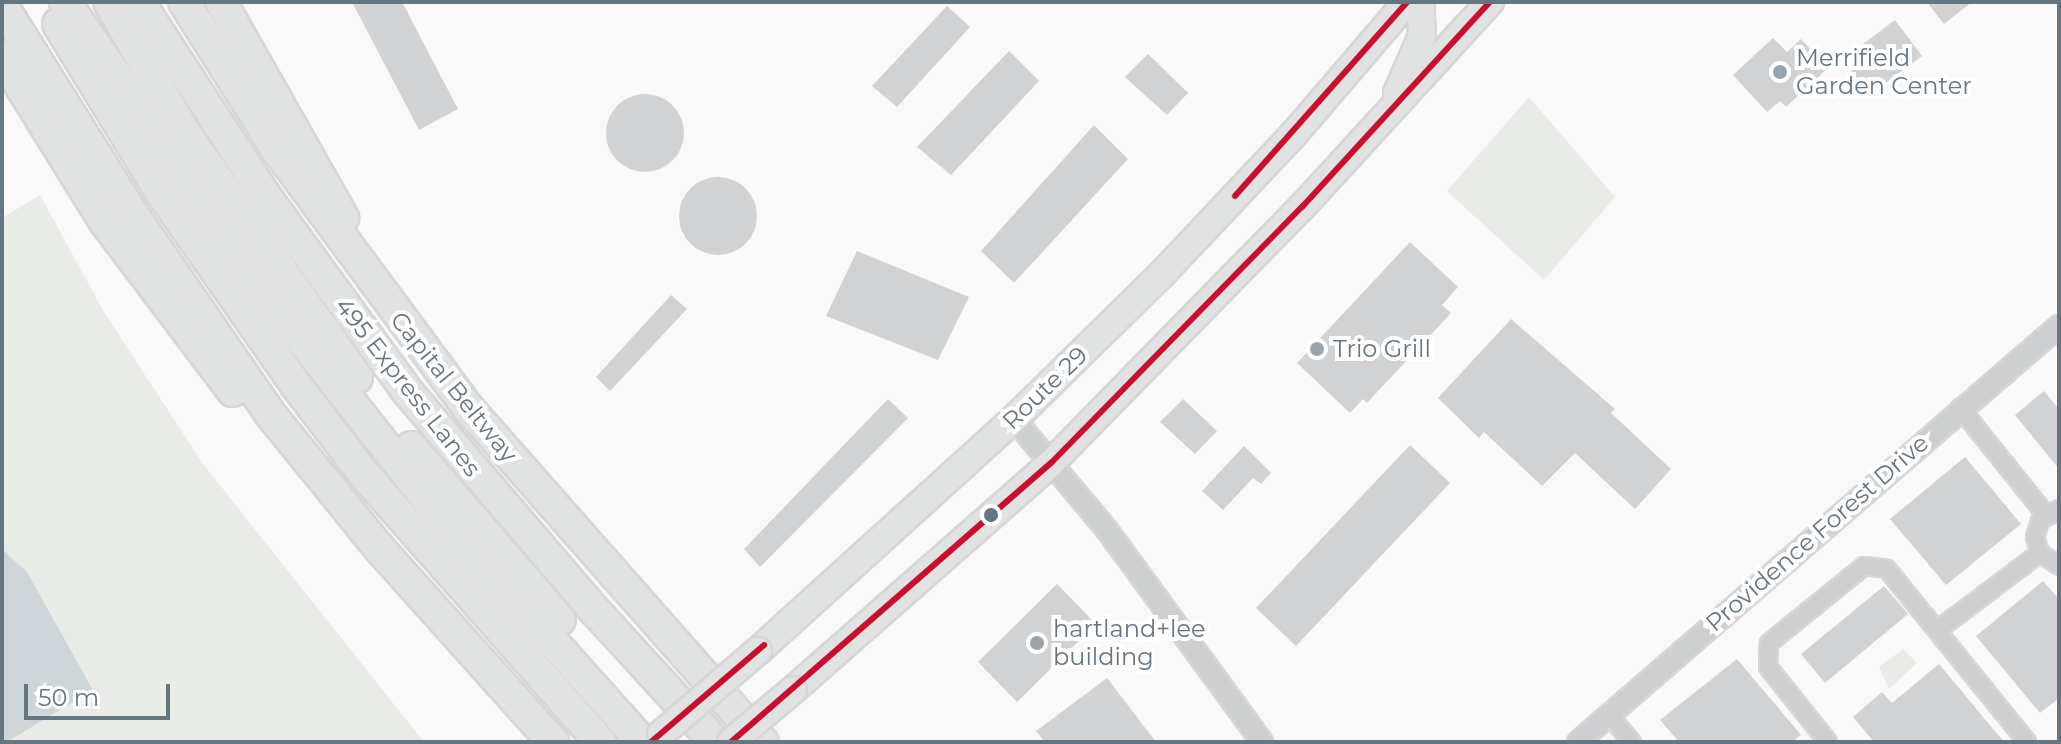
<!DOCTYPE html>
<html>
<head>
<meta charset="utf-8">
<style>
  body { margin:0 }
  #map { position:relative; width:2061px; height:744px; overflow:hidden; background:#f9f9f9; font-family:Montserrat,sans-serif }
  div>[style] { position:absolute }
  .green>* { inset:0; background:#e8ebe6 }
  .water>* { inset:0; background:#ced6d9 }
  .building>* { inset:0; background:#d0d2d3 }
  .round { border-radius:50% }
  .roads { filter:drop-shadow(2px 0 #d5d6d7) drop-shadow(-2px 0 #d5d6d7) drop-shadow(0 2px #d5d6d7) drop-shadow(0 -2px #d5d6d7) }
  .minor>* { height:16px; margin:-8px; padding:0 8px; transform-origin:8px; border-radius:8px; background:#cecfd0 }
  .tertiary>* { height:20px; margin:-10px; padding:0 10px; transform-origin:10px; border-radius:10px; background:#cecfd0 }
  .primary>* { height:26px; margin:-13px; padding:0 13px; transform-origin:13px; border-radius:13px; background:#e1e2e2 }
  .motorway>* { height:30px; margin:-15px; padding:0 15px; transform-origin:15px; border-radius:15px; background:#e1e2e2 }
  .bridges { filter:drop-shadow(2px 0 #d5d6d7) drop-shadow(-2px 0 #d5d6d7) drop-shadow(0 2px #d5d6d7) drop-shadow(0 -2px #d5d6d7) }
  .primary-bridge>* { height:26px; margin:-13px; padding:0 13px; transform-origin:13px; border-radius:13px; background:#e1e2e2 }
  .bus-1>* { height:6px; margin:-3px; padding:0 3px; transform-origin:3px; border-radius:3px; background:#c8102e }
  .dots>* { width:22px; height:22px; translate:-50% -50%; box-sizing:border-box; border:4px solid #fff; border-radius:50% }
  span { translate:-50% -50%; white-space:nowrap; text-align:center; line-height:1.15; -webkit-text-stroke:8px #fff; paint-order:stroke }
  .poi-label { font-size:24px; color:#657683 }
  .left { translate:0 -50%; text-align:left }
  .street-label { font-size:24px; color:#657683 }
  .frame { position:absolute; inset:0; border:4px solid #657683; pointer-events:none }
  .scale { position:absolute; left:24px; top:684px; width:146px; height:36px; box-sizing:border-box; border:4px solid #657683; border-top:0; padding-left:10px; font-size:24px; line-height:28px; white-space:nowrap; color:#657683; -webkit-text-stroke:6px #fff; paint-order:stroke }
</style>
</head>
<body>
<div id="map">
  <div class="green">
    <i style="clip-path:polygon(1529px 97px,1615px 197px,1544px 280px,1447px 191px)"></i>
    <i style="clip-path:polygon(40px 195px,104px 312px,203px 464px,424px 742px,7px 742px,93px 690px,27px 572px,2px 549px,2px 218px)"></i>
    <i style="clip-path:polygon(1903px 649px,1917px 663px,1889px 689px,1879px 667px)"></i>
  </div>
  <div class="water">
    <i style="clip-path:polygon(2px 549px,27px 572px,93px 690px,7px 742px,2px 742px)"></i>
  </div>
  <div class="building">
    <i style="clip-path:polygon(352px 2px,402px 2px,458px 109px,419px 130px)"></i>
    <i style="clip-path:polygon(1927px 2px,1972px 2px,1944px 24px)"></i>
    <i style="clip-path:polygon(947px 6px,970px 27px,897px 107px,872px 86px)"></i>
    <i style="clip-path:polygon(1895px 20px,1922px 56px,1870px 95px,1843px 59px)"></i>
    <i style="clip-path:polygon(1773px 38px,1787px 52px,1801px 39px,1828px 68px,1786px 107px,1780px 101px,1767px 112px,1733px 75px)"></i>
    <i style="clip-path:polygon(1009px 51px,1039px 81px,951px 175px,917px 147px)"></i>
    <i style="clip-path:polygon(1148px 54px,1188px 93px,1167px 115px,1125px 77px)"></i>
    <i class="round" style="left:606px;top:94px;width:78px;height:78px"></i>
    <i style="clip-path:polygon(1094px 125px,1128px 159px,1014px 283px,981px 251px)"></i>
    <i class="round" style="left:679px;top:177px;width:78px;height:78px"></i>
    <i style="clip-path:polygon(1410px 242px,1458px 287px,1442px 305px,1451px 313px,1367px 403px,1363px 399px,1350px 413px,1297px 363px)"></i>
    <i style="clip-path:polygon(857px 251px,969px 297px,938px 360px,826px 316px)"></i>
    <i style="clip-path:polygon(671px 295px,687px 309px,610px 391px,596px 377px)"></i>
    <i style="clip-path:polygon(1511px 319px,1615px 409px,1611px 413px,1671px 469px,1635px 509px,1575px 453px,1542px 486px,1484px 432px,1479px 438px,1438px 398px)"></i>
    <i style="clip-path:polygon(2044px 391px,2059px 409px,2059px 469px,2015px 415px)"></i>
    <i style="clip-path:polygon(888px 399px,908px 418px,760px 567px,744px 549px)"></i>
    <i style="clip-path:polygon(1183px 399px,1217px 431px,1195px 454px,1160px 422px)"></i>
    <i style="clip-path:polygon(1410px 445px,1450px 483px,1296px 646px,1256px 608px)"></i>
    <i style="clip-path:polygon(1244px 446px,1271px 473px,1261px 484px,1253px 478px,1223px 510px,1202px 491px)"></i>
    <i style="clip-path:polygon(1965px 457px,2021px 524px,1946px 585px,1890px 519px)"></i>
    <i style="clip-path:polygon(2043px 581px,2059px 599px,2059px 698px,2040px 713px,1976px 636px)"></i>
    <i style="clip-path:polygon(1057px 584px,1096px 624px,1017px 702px,978px 662px)"></i>
    <i style="clip-path:polygon(1884px 586px,1908px 614px,1825px 683px,1801px 654px)"></i>
    <i style="clip-path:polygon(1737px 659px,1801px 735px,1792px 742px,1679px 742px,1660px 720px)"></i>
    <i style="clip-path:polygon(1939px 664px,2004px 742px,1874px 742px,1853px 717px,1882px 692px,1892px 703px)"></i>
    <i style="clip-path:polygon(1107px 678px,1156px 742px,1045px 742px,1036px 731px)"></i>
  </div>
  <div class="roads">
    <div class="minor">
      <i style="left:1960px;top:408px;width:137px;rotate:51.2deg"></i>
      <i style="left:2059px;top:509px;width:22px;rotate:148deg"></i>
      <i style="left:2040px;top:521px;width:17px;rotate:107deg"></i>
      <i style="left:2035px;top:537px;width:17px;rotate:73deg"></i>
      <i style="left:2040px;top:553px;width:23px;rotate:34deg"></i>
      <i style="left:1939px;top:629px;width:126px;rotate:-37deg"></i>
      <i style="left:1609px;top:715px;width:35px;rotate:50deg"></i>
      <i style="left:1828px;top:742px;width:96px;rotate:-128.7deg"></i>
      <i style="left:1768px;top:667px;width:24px;rotate:-88deg"></i>
      <i style="left:1769px;top:643px;width:122px;rotate:-39deg"></i>
      <i style="left:1864px;top:566px;width:23px;rotate:7deg"></i>
      <i style="left:1887px;top:569px;width:223px;rotate:51deg"></i>
    </div>
    <div class="tertiary">
      <i style="left:1014px;top:419px;width:145px;rotate:50deg"></i>
      <i style="left:1107px;top:530px;width:263px;rotate:53.8deg"></i>
      <i style="left:1578px;top:742px;width:636px;rotate:-40.86deg"></i>
    </div>
    <div class="primary">
      <i style="left:1397px;top:93px;width:62px;rotate:-66.3deg"></i>
      <i style="left:1422px;top:36px;width:34px;rotate:-93deg"></i>
      <i style="left:758px;top:651px;width:345px;rotate:-42.2deg"></i>
      <i style="left:1014px;top:419px;width:207px;rotate:-44.4deg"></i>
      <i style="left:1162px;top:274px;width:192px;rotate:-46.7deg"></i>
      <i style="left:1294px;top:134px;width:174px;rotate:-49.4deg"></i>
      <i style="left:793px;top:690px;width:344px;rotate:-41.3deg"></i>
      <i style="left:1051px;top:463px;width:359px;rotate:-45.6deg"></i>
      <i style="left:1302px;top:207px;width:278px;rotate:-47.5deg"></i>
    </div>
    <div class="motorway">
      <i style="left:65px;top:2px;width:405px;rotate:55.1deg"></i>
      <i style="left:297px;top:334px;width:233px;rotate:51.8deg"></i>
      <i style="left:441px;top:517px;width:302px;rotate:48.2deg"></i>
      <i style="left:109px;top:2px;width:151px;rotate:59.9deg"></i>
      <i style="left:185px;top:133px;width:299px;rotate:54.9deg"></i>
      <i style="left:139px;top:2px;width:229px;rotate:56.9deg"></i>
      <i style="left:264px;top:194px;width:243px;rotate:54deg"></i>
      <i style="left:407px;top:391px;width:291px;rotate:49.5deg"></i>
      <i style="left:596px;top:612px;width:176px;rotate:47.5deg"></i>
      <i style="left:184px;top:2px;width:176px;rotate:57.8deg"></i>
      <i style="left:278px;top:151px;width:321px;rotate:53.5deg"></i>
      <i style="left:469px;top:409px;width:444px;rotate:48.6deg"></i>
      <i style="left:221px;top:2px;width:248px;rotate:60.5deg"></i>
      <i style="left:2px;top:5px;width:238px;rotate:58deg"></i>
      <i style="left:128px;top:207px;width:252px;rotate:55.5deg"></i>
      <i style="left:271px;top:415px;width:171px;rotate:50.9deg"></i>
      <i style="left:379px;top:548px;width:261px;rotate:48.1deg"></i>
      <i style="left:58px;top:24px;width:196px;rotate:58.6deg"></i>
      <i style="left:160px;top:191px;width:237px;rotate:55deg"></i>
      <i style="left:296px;top:385px;width:111px;rotate:52.7deg"></i>
      <i style="left:363px;top:473px;width:359px;rotate:48.6deg"></i>
      <i style="left:2px;top:56px;width:195px;rotate:58.2deg"></i>
      <i style="left:105px;top:222px;width:212px;rotate:52.9deg"></i>
      <i style="left:411px;top:447px;width:228px;rotate:49.3deg"></i>
    </div>
  </div>
  <div class="bridges">
    <div class="primary-bridge">
      <i style="left:661px;top:734px;width:128px;rotate:-40.6deg"></i>
      <i style="left:731px;top:742px;width:81px;rotate:-40deg"></i>
    </div>
  </div>
  <div class="bus-1">
    <i style="left:1235px;top:196px;width:259px;rotate:-48.4deg"></i>
    <i style="left:651px;top:742px;width:149px;rotate:-40.6deg"></i>
    <i style="left:731px;top:742px;width:425px;rotate:-41.1deg"></i>
    <i style="left:1051px;top:463px;width:359px;rotate:-45.6deg"></i>
    <i style="left:1302px;top:207px;width:278px;rotate:-47.5deg"></i>
  </div>
  <div class="dots">
    <i style="left:1780px;top:72px;background:#99a4ac"></i>
    <i style="left:1317px;top:349px;background:#99a4ac"></i>
    <i style="left:991px;top:515px;background:#657683"></i>
    <i style="left:1037px;top:643px;background:#99a4ac"></i>
  </div>
  <div class="poi-label">
    <span class="left" style="left:1796px;top:72px">Merrifield<br>Garden Center</span>
    <span class="left" style="left:1333px;top:349px">Trio Grill</span>
    <span class="left" style="left:1053px;top:643px">hartland+lee<br>building</span>
  </div>
  <div class="street-label">
    <span style="left:408px;top:387px;rotate:52deg">495 Express Lanes</span>
    <span style="left:454px;top:387px;rotate:51deg">Capital Beltway</span>
    <span style="left:1045px;top:388px;rotate:-44deg">Route 29</span>
    <span style="left:1817px;top:533px;rotate:-41deg">Providence Forest Drive</span>
  </div>
  <div class="frame"></div>
  <div class="scale">50 m</div>
</div>
</body>
</html>
